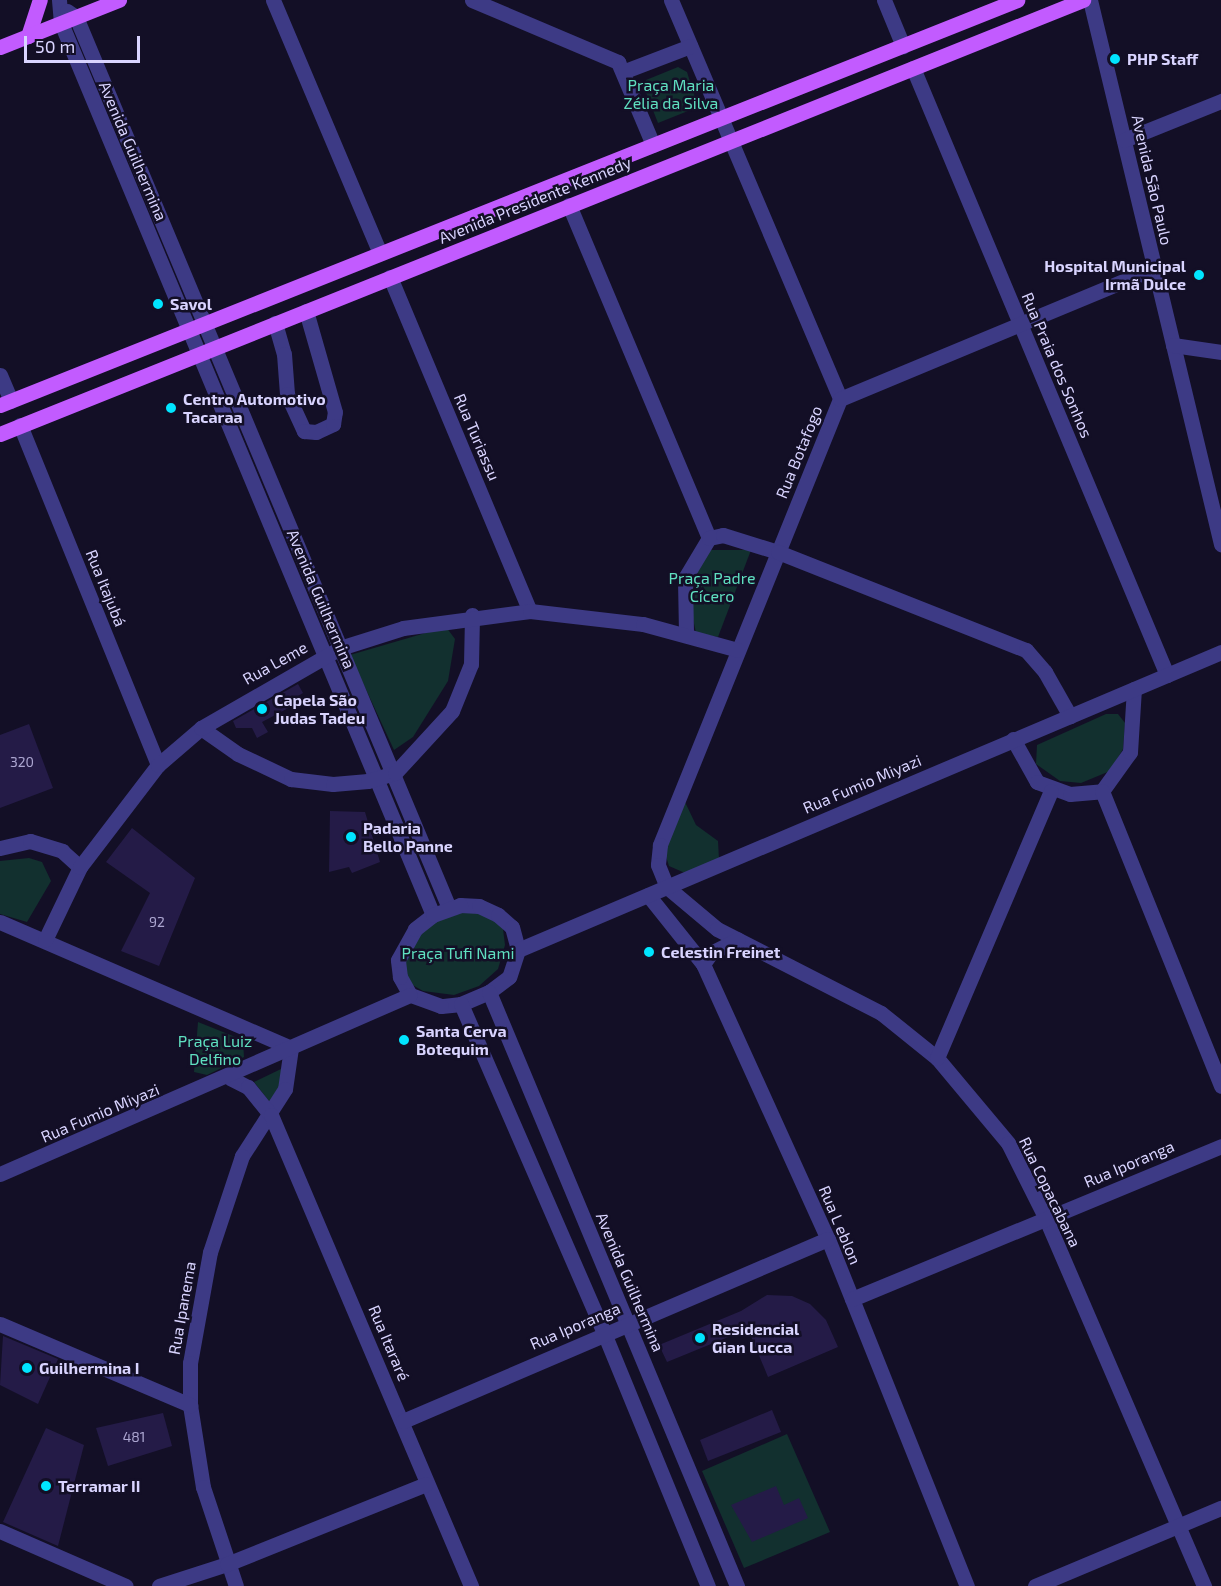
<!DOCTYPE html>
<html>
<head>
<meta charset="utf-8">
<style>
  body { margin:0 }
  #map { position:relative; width:1221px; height:1586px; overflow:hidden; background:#130f26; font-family:"Exo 2",sans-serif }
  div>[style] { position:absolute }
  .green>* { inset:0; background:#12302f }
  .building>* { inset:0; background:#241b47 }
  .minor>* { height:15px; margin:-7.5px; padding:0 7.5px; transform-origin:7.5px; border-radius:7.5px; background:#3d3a85 }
  .major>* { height:15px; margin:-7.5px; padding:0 7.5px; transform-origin:7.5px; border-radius:7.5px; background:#c25bff }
  .dots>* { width:16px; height:16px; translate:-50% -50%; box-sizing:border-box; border:3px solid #130f26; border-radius:50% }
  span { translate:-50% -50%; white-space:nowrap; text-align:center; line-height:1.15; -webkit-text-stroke:5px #130f26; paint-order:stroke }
  .number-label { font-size:14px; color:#aca6d1 }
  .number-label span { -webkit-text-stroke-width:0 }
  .poi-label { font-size:16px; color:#d9d4ff; font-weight:700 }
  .left { translate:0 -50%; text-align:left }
  .right { translate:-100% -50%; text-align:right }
  .park-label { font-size:16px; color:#5fe0c0 }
  .street-label { font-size:16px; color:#d9d4ff }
  .scale { position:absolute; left:24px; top:36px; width:116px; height:27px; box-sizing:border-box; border:3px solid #d9d4ff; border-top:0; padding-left:8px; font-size:18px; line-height:21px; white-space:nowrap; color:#d9d4ff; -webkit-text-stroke:4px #130f26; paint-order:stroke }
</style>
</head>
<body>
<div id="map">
  <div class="green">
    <i style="clip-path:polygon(678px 67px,687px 72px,698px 107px,658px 123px,645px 90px,646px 80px)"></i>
    <i style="clip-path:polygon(710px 550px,751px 550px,718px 637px,696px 633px,688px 594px,689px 582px)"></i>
    <i style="clip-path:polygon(446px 627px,455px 639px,448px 681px,413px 737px,394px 750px,350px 655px)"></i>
    <i style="clip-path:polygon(1106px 714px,1118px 714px,1125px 723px,1123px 749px,1110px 771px,1081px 783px,1060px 781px,1036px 764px,1037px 745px)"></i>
    <i style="clip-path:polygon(685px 802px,696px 825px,718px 841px,719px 859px,685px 873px,669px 866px,664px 850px)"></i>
    <i style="clip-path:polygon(29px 858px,42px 862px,51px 881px,27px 922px,0 914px,0 861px)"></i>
    <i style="clip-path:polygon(468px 909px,491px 915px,503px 929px,505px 945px,498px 969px,479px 986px,454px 995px,423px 991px,409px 983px,402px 955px,428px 925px)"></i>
    <i style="clip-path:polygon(198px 1022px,243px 1040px,244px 1057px,207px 1075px,194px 1072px)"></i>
    <i style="clip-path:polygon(281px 1069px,283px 1074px,273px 1106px,254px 1082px)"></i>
    <i style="clip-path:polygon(787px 1434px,830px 1532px,744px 1568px,702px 1471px)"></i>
  </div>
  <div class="building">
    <i style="clip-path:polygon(298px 684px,303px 693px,293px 699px,296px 704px,262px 722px,268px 732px,257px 738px,252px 728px,236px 728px,233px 721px)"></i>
    <i style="clip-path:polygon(29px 724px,53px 788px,0 808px,0 735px)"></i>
    <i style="clip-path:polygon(330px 811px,365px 812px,380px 862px,352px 873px,349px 867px,329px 872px)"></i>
    <i style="clip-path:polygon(132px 828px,195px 878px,159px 966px,121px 951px,150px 893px,106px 862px)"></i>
    <i style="clip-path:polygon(767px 1295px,792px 1296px,810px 1304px,826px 1320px,838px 1347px,768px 1377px,748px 1329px,667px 1362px,659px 1345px,741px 1311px)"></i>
    <i style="clip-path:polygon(3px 1336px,58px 1359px,38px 1404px,0 1385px)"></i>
    <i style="clip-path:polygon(772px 1410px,781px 1432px,708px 1461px,700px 1440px)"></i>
    <i style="clip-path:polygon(163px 1413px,172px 1446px,108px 1466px,96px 1428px)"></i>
    <i style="clip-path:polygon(46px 1428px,84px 1445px,58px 1546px,3px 1522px)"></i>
    <i style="clip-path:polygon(776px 1486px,784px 1505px,799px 1498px,808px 1518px,752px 1542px,731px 1505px)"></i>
  </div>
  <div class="minor">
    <i style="left:59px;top:0;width:23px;rotate:85deg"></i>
    <i style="left:61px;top:23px;width:966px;rotate:67.36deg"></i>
    <i style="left:273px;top:0;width:275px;rotate:67.1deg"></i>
    <i style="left:472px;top:0;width:159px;rotate:23deg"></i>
    <i style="left:618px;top:62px;width:90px;rotate:67.1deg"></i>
    <i style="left:671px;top:0;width:433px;rotate:67deg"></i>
    <i style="left:840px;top:399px;width:481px;rotate:112deg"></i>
    <i style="left:660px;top:845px;width:20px;rotate:96deg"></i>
    <i style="left:658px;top:865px;width:24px;rotate:68deg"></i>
    <i style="left:667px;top:887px;width:65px;rotate:40deg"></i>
    <i style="left:717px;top:929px;width:184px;rotate:27.1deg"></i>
    <i style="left:881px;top:1013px;width:72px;rotate:38.8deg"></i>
    <i style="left:937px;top:1058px;width:111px;rotate:50.1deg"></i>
    <i style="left:1008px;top:1143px;width:85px;rotate:63.4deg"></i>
    <i style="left:1046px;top:1219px;width:400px;rotate:66.7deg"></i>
    <i style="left:884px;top:0;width:50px;rotate:67.6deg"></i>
    <i style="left:1090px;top:0;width:560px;rotate:76.46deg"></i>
    <i style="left:67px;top:11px;width:11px;rotate:34deg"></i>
    <i style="left:76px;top:17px;width:966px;rotate:67.28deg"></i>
    <i style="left:913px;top:68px;width:658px;rotate:67.29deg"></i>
    <i style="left:625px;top:71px;width:70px;rotate:-21deg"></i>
    <i style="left:1124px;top:140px;width:105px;rotate:-21.9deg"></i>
    <i style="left:569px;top:205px;width:361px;rotate:67.2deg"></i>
    <i style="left:390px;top:277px;width:362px;rotate:67.3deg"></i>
    <i style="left:275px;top:323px;width:32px;rotate:74deg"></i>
    <i style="left:284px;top:354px;width:40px;rotate:85.7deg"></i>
    <i style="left:287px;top:394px;width:41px;rotate:65.3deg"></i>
    <i style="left:304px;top:431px;width:12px;rotate:5deg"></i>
    <i style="left:316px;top:432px;width:19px;rotate:-25deg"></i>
    <i style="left:333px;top:424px;width:12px;rotate:-81deg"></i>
    <i style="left:335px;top:412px;width:105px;rotate:-106deg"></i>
    <i style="left:1173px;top:345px;width:49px;rotate:8.3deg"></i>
    <i style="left:0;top:375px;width:28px;rotate:67deg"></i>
    <i style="left:840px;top:399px;width:341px;rotate:-22.6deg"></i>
    <i style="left:20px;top:425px;width:367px;rotate:67.9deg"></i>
    <i style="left:686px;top:632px;width:54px;rotate:-91.1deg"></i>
    <i style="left:685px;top:578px;width:47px;rotate:-59deg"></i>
    <i style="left:709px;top:538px;width:14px;rotate:-12deg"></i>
    <i style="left:723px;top:535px;width:58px;rotate:17.2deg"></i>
    <i style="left:778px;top:552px;width:267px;rotate:21.6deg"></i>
    <i style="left:1026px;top:650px;width:29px;rotate:49deg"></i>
    <i style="left:1045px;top:672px;width:51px;rotate:60.4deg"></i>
    <i style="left:201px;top:728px;width:45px;rotate:35.1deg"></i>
    <i style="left:238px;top:754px;width:59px;rotate:25.3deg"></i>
    <i style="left:291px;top:779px;width:42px;rotate:6.8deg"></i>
    <i style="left:333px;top:784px;width:35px;rotate:-5deg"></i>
    <i style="left:368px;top:781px;width:28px;rotate:-17deg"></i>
    <i style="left:395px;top:773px;width:84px;rotate:-47.4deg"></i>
    <i style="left:452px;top:711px;width:51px;rotate:-68deg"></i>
    <i style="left:471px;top:664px;width:49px;rotate:-88.8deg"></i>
    <i style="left:1013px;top:739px;width:49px;rotate:60.8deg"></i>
    <i style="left:1037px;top:782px;width:35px;rotate:20deg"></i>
    <i style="left:1070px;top:794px;width:32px;rotate:-5deg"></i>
    <i style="left:1102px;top:791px;width:48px;rotate:-54.3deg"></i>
    <i style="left:1130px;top:752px;width:63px;rotate:-86.4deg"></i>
    <i style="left:1102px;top:791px;width:318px;rotate:68deg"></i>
    <i style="left:0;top:848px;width:31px;rotate:-13deg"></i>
    <i style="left:30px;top:841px;width:34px;rotate:17deg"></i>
    <i style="left:62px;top:851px;width:24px;rotate:42deg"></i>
    <i style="left:648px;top:895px;width:88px;rotate:51.4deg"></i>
    <i style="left:703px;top:964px;width:302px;rotate:65.6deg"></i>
    <i style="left:828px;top:1239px;width:374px;rotate:68.2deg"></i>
    <i style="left:460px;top:905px;width:19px;rotate:3deg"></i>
    <i style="left:479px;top:906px;width:21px;rotate:25deg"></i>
    <i style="left:498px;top:915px;width:18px;rotate:41deg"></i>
    <i style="left:512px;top:927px;width:24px;rotate:75deg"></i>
    <i style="left:518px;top:950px;width:28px;rotate:108deg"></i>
    <i style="left:509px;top:977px;width:25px;rotate:143deg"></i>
    <i style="left:489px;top:992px;width:30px;rotate:157deg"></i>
    <i style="left:461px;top:1004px;width:20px;rotate:174deg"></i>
    <i style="left:441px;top:1006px;width:33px;rotate:-160deg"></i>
    <i style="left:410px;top:995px;width:21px;rotate:-119deg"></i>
    <i style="left:400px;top:977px;width:17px;rotate:-97deg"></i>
    <i style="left:398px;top:960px;width:35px;rotate:-61deg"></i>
    <i style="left:415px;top:929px;width:23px;rotate:-38deg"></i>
    <i style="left:433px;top:915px;width:29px;rotate:-20deg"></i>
    <i style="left:0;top:922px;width:317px;rotate:23.4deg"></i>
    <i style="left:291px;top:1048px;width:41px;rotate:98.3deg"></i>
    <i style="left:285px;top:1089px;width:80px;rotate:122.7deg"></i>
    <i style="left:242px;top:1156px;width:101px;rotate:108.4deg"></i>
    <i style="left:210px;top:1252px;width:113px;rotate:100.2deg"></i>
    <i style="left:190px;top:1363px;width:42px;rotate:90deg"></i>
    <i style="left:190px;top:1405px;width:83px;rotate:81deg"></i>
    <i style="left:203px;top:1487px;width:104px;rotate:71.6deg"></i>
    <i style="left:45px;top:940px;width:81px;rotate:-64.4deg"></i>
    <i style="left:80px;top:867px;width:128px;rotate:-52.6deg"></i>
    <i style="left:158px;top:765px;width:57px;rotate:-40.7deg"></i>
    <i style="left:201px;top:728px;width:160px;rotate:-29.9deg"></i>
    <i style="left:340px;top:648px;width:66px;rotate:-17.6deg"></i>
    <i style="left:403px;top:628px;width:128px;rotate:-7.6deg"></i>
    <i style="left:530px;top:611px;width:114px;rotate:6.6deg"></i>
    <i style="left:643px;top:624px;width:98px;rotate:15.3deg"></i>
    <i style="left:518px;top:950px;width:764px;rotate:-22.97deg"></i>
    <i style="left:703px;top:964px;width:14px;rotate:-54deg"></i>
    <i style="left:711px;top:953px;width:30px;rotate:-27deg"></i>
    <i style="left:489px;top:992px;width:644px;rotate:67.34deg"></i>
    <i style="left:461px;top:1004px;width:359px;rotate:66.5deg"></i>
    <i style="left:604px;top:1333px;width:274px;rotate:67.7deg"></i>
    <i style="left:937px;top:1058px;width:290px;rotate:-66.9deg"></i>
    <i style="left:230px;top:1078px;width:20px;rotate:27deg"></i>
    <i style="left:248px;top:1087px;width:36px;rotate:51deg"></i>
    <i style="left:271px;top:1115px;width:512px;rotate:66.99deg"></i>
    <i style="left:0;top:1174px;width:447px;rotate:-23.6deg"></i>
    <i style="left:852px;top:1299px;width:399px;rotate:-22.5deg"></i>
    <i style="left:0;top:1324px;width:207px;rotate:23.1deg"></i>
    <i style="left:403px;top:1421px;width:462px;rotate:-23.2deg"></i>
    <i style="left:0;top:1531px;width:137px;rotate:23.6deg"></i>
    <i style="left:159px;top:1586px;width:71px;rotate:-17.9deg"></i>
    <i style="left:227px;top:1564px;width:214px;rotate:-21.9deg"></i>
    <i style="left:1035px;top:1586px;width:202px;rotate:-22.8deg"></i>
  </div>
  <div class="major">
    <i style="left:28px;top:36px;width:38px;rotate:-72deg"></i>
    <i style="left:0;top:47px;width:128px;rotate:-21.6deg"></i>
    <i style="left:0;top:405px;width:1095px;rotate:-21.71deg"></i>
    <i style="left:0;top:434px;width:1167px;rotate:-21.84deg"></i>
  </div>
  <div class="dots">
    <i style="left:1115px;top:59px;background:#00e5ff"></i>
    <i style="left:1199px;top:275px;background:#00e5ff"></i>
    <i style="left:158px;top:304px;background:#00e5ff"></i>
    <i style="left:171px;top:408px;background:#00e5ff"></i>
    <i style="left:262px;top:709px;background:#00e5ff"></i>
    <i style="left:351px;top:837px;background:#00e5ff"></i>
    <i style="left:649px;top:952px;background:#00e5ff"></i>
    <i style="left:404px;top:1040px;background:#00e5ff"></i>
    <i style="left:700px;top:1338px;background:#00e5ff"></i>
    <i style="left:27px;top:1368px;background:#00e5ff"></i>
    <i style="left:46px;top:1486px;background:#00e5ff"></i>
  </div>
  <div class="number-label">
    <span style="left:22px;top:762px">320</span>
    <span style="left:157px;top:922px">92</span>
    <span style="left:134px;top:1437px">481</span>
  </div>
  <div class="poi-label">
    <span class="left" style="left:1127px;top:59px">PHP Staff</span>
    <span class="right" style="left:1186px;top:275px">Hospital Municipal<br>Irmã Dulce</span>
    <span class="left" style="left:170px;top:304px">Savol</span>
    <span class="left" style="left:183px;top:408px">Centro Automotivo<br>Tacaraa</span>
    <span class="left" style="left:274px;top:709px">Capela São<br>Judas Tadeu</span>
    <span class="left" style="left:363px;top:837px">Padaria<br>Bello Panne</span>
    <span class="left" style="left:661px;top:952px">Celestin Freinet</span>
    <span class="left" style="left:416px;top:1040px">Santa Cerva<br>Botequim</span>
    <span class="left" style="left:712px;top:1338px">Residencial<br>Gian Lucca</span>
    <span class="left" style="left:39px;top:1368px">Guilhermina I</span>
    <span class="left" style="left:58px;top:1486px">Terramar II</span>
  </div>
  <div class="park-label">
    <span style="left:671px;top:94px">Praça Maria<br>Zélia da Silva</span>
    <span style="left:712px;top:587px">Praça Padre<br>Cícero</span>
    <span style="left:458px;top:953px">Praça Tufi Nami</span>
    <span style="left:215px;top:1050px">Praça Luiz<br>Delfino</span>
  </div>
  <div class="street-label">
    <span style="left:133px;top:151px;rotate:67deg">Avenida Guilhermina</span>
    <span style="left:1152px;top:180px;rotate:77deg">Avenida São Paulo</span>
    <span style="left:535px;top:200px;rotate:-22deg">Avenida Presidente Kennedy</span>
    <span style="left:1057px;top:365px;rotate:67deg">Rua Praia dos Sonhos</span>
    <span style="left:477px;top:437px;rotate:67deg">Rua Turiassu</span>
    <span style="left:799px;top:452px;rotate:-68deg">Rua Botafogo</span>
    <span style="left:106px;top:588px;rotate:68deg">Rua Itajubá</span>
    <span style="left:321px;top:599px;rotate:67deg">Avenida Guilhermina</span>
    <span style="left:275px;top:663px;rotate:-29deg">Rua Leme</span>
    <span style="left:862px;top:784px;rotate:-23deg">Rua Fumio Miyazi</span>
    <span style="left:100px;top:1113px;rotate:-23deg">Rua Fumio Miyazi</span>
    <span style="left:1129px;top:1164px;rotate:-23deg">Rua Iporanga</span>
    <span style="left:1050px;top:1192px;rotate:64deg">Rua Copacabana</span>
    <span style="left:840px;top:1225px;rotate:67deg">Rua L eblon</span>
    <span style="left:630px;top:1282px;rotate:67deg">Avenida Guilhermina</span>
    <span style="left:182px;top:1308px;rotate:-80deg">Rua Ipanema</span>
    <span style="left:575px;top:1326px;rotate:-23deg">Rua Iporanga</span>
    <span style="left:389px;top:1343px;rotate:67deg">Rua Itararé</span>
  </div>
  <div class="scale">50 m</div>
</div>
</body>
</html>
